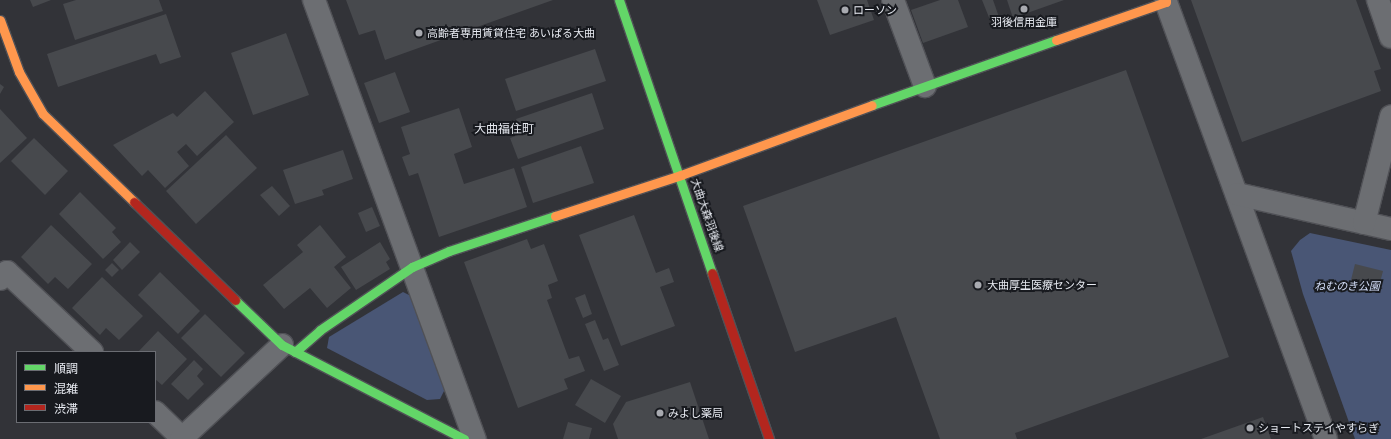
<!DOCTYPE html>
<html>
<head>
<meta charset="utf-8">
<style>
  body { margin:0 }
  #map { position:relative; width:1391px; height:439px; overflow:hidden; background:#323338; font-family:Lora,"Noto Sans JP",serif }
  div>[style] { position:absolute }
  .green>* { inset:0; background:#495675 }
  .building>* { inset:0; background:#47494d }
  .roads { filter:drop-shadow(1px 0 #505156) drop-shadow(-1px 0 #505156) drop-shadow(0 1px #505156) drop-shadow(0 -1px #505156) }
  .street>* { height:22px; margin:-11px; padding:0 11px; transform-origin:11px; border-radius:11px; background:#6c6e72 }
  .fast>* { height:9px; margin:-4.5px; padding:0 4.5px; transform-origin:4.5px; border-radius:4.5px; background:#63d668 }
  .slow>* { height:9px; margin:-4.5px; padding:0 4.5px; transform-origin:4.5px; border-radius:4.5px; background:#ff974d }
  .jam>* { height:9px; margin:-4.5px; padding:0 4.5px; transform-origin:4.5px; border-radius:4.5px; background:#b3261e }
  .dots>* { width:11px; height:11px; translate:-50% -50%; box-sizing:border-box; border:2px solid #181a1f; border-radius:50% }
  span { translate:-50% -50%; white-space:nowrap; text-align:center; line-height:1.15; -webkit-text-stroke:4px #181a1f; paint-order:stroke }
  .poi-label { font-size:11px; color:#e7eaf1 }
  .left { translate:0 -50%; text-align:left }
  .street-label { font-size:11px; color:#e7eaf1 }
  .park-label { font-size:11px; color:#d2ddf7; font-style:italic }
  .neighbourhood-label { font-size:12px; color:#e7eaf1 }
  .legend { position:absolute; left:16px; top:351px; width:140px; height:72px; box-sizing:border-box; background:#181a1f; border:1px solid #6b6d73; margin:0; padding:5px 7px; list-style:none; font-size:12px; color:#e7eaf1 }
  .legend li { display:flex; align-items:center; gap:8px; height:20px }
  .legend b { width:20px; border:1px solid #6b6d73 }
</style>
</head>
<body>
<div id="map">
  <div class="green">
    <i style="clip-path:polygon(1310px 233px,1391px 250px,1391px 439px,1355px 439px,1303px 294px,1291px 251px,1300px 240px)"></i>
    <i style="clip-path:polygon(403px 292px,411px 296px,445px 389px,440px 399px,427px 400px,327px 348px,329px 337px)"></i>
  </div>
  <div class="building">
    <i style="clip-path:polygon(30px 0,51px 0,33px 7px)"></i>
    <i style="clip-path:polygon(76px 0,159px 0,163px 11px,75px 40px,63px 4px)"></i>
    <i style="clip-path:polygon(346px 0,553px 0,385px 60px,375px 30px,359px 35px)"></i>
    <i style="clip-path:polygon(817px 0,867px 0,874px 20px,830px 35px)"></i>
    <i style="clip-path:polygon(940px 0,958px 0,968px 27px,923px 43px,911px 10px)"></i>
    <i style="clip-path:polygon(982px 0,993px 0,999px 17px,990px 20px)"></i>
    <i style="clip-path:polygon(1007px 0,1064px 0,1013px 18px)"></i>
    <i style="clip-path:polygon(1191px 0,1356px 0,1381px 69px,1374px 71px,1381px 91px,1242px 142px)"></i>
    <i style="clip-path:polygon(166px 14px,181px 57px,160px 64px,156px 54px,58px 87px,47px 54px)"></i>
    <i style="clip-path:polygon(286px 33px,309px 95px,253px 115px,231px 53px)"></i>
    <i style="clip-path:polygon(595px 49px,606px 81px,516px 111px,505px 79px)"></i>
    <i style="clip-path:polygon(1126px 70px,1229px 357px,1015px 433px,1017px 439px,940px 439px,896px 317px,795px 352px,743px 206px)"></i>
    <i style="clip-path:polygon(395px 72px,410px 112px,379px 123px,364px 83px)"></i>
    <i style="clip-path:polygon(0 84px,4px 87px,0 94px)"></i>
    <i style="clip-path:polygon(205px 91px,234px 122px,197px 156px,186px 144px,177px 152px,189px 166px,165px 188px,148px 170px,142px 176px,113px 145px,173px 113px,177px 117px)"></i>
    <i style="clip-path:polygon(592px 93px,604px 129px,518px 159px,510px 138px,521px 134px,516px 119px)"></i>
    <i style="clip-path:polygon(459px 108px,472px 147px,454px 154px,464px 184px,514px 168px,527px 207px,439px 237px,418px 173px,409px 176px,402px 157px,410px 154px,401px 127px)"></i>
    <i style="clip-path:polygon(0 109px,27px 138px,0 163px)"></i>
    <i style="clip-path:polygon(226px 135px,257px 168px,196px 224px,166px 191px)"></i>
    <i style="clip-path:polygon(34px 138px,68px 171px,45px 195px,11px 161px)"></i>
    <i style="clip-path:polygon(581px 146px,594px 183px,533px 203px,521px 167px)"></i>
    <i style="clip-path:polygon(343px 150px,353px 179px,322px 190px,324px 195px,295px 204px,283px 170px)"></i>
    <i style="clip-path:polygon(272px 186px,290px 206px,279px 216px,260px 195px)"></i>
    <i style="clip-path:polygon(80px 192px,116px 228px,112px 232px,121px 242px,103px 259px,59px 214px)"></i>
    <i style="clip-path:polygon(372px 207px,380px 226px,366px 232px,358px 213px)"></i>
    <i style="clip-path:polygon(634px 215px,656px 273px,669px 268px,674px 282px,660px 287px,675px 326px,621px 346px,579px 235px)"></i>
    <i style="clip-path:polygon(51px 225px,92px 264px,68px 289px,55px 277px,48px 284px,21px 257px)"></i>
    <i style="clip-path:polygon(320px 225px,346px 257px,334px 267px,351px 288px,327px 308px,310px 288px,284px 309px,263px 285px,303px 252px,297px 245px)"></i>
    <i style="clip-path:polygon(527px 239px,531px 249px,544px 244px,558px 281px,548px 285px,552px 298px,547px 300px,569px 359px,579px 356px,585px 371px,564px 379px,568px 389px,518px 408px,464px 262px)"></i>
    <i style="clip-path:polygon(130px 242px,140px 252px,122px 270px,113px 260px)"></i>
    <i style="clip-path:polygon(380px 242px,390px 259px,386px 262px,390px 269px,356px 290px,341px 267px)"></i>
    <i style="clip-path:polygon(112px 263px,119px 270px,112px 277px,105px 270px)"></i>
    <i style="clip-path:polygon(1355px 264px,1383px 271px,1378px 290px,1350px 284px)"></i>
    <i style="clip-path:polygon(160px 272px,200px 311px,178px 334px,138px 295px)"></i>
    <i style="clip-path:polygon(102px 277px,143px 316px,119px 340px,106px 328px,100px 335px,72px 308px)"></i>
    <i style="clip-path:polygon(585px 294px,592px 314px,583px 318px,575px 298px)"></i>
    <i style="clip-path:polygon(205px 314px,245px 353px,221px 377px,181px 338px)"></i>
    <i style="clip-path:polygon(595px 320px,603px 340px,608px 338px,619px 365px,604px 371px,585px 324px)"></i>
    <i style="clip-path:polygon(158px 331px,187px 359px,162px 385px,155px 379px,155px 352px,138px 352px)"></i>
    <i style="clip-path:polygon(194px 360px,203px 369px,197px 376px,204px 384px,188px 400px,171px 384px)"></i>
    <i style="clip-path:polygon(591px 379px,621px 396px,605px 423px,575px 405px)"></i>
    <i style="clip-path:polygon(690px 382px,709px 439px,618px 439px,613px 424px,626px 402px)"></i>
    <i style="clip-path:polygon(1263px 417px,1271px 439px,1201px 439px)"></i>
    <i style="clip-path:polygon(568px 422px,592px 428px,589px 439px,563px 439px)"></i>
  </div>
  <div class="roads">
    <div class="street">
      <i style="left:314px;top:0;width:468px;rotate:69.9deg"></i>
      <i style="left:893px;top:0;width:92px;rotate:69.6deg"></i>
      <i style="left:1378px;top:0;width:39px;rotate:71deg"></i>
      <i style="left:1166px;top:2px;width:465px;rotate:69.9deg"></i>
      <i style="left:1237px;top:194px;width:158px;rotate:12.8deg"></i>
      <i style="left:1364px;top:223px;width:110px;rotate:-75.8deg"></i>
      <i style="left:0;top:279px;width:10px;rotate:-45deg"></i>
      <i style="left:7px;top:272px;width:117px;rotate:43.3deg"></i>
      <i style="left:155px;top:412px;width:37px;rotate:44deg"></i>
      <i style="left:181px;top:439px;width:138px;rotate:-42.9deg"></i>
    </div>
    <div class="fast">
      <i style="left:619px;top:0;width:288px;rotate:71.2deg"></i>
      <i style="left:872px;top:105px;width:195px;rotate:-19.5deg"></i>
      <i style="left:235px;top:300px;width:65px;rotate:43.8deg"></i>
      <i style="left:282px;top:345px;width:205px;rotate:27.3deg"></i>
      <i style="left:295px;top:352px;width:33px;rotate:-41deg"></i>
      <i style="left:320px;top:330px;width:112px;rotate:-34.4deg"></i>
      <i style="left:412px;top:267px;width:40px;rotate:-23.4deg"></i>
      <i style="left:449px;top:251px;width:112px;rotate:-18.3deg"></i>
    </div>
    <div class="slow">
      <i style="left:0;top:20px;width:55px;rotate:69.9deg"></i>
      <i style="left:19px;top:72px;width:48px;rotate:60.3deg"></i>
      <i style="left:43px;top:114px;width:127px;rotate:44deg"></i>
      <i style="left:1056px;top:40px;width:116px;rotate:-19.1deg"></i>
      <i style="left:1166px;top:2px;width:2px;rotate:-90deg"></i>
      <i style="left:555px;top:216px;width:133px;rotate:-18deg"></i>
      <i style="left:681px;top:175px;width:203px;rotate:-20.1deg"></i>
    </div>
    <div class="jam">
      <i style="left:134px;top:202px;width:141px;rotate:44.1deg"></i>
      <i style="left:712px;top:273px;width:176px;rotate:71deg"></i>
    </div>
  </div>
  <div class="dots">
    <i style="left:1024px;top:9px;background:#a8aab0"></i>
    <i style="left:845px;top:10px;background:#a8aab0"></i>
    <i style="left:419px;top:33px;background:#a8aab0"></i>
    <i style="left:978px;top:285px;background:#a8aab0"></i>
    <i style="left:660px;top:413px;background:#a8aab0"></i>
    <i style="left:1250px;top:428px;background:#a8aab0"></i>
  </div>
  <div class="poi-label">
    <span class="left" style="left:853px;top:10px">ローソン</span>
    <span style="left:1024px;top:22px">羽後信用金庫</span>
    <span class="left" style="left:427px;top:33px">高齢者専用賃貸住宅 あいぱる大曲</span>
    <span class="left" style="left:987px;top:285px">大曲厚生医療センター</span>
    <span class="left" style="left:668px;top:413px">みよし薬局</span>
    <span class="left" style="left:1258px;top:428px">ショートステイやすらぎ</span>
  </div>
  <div class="street-label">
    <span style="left:707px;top:215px;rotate:71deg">大曲大森羽後線</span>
  </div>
  <div class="park-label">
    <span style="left:1347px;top:286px">ねむのき公園</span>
  </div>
  <div class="neighbourhood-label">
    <span style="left:504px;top:129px">大曲福住町</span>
  </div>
  <ul class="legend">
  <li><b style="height:5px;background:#63d668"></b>順調</li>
  <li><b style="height:5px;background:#ff974d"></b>混雑</li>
  <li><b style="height:5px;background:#b3261e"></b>渋滞</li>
  </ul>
</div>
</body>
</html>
